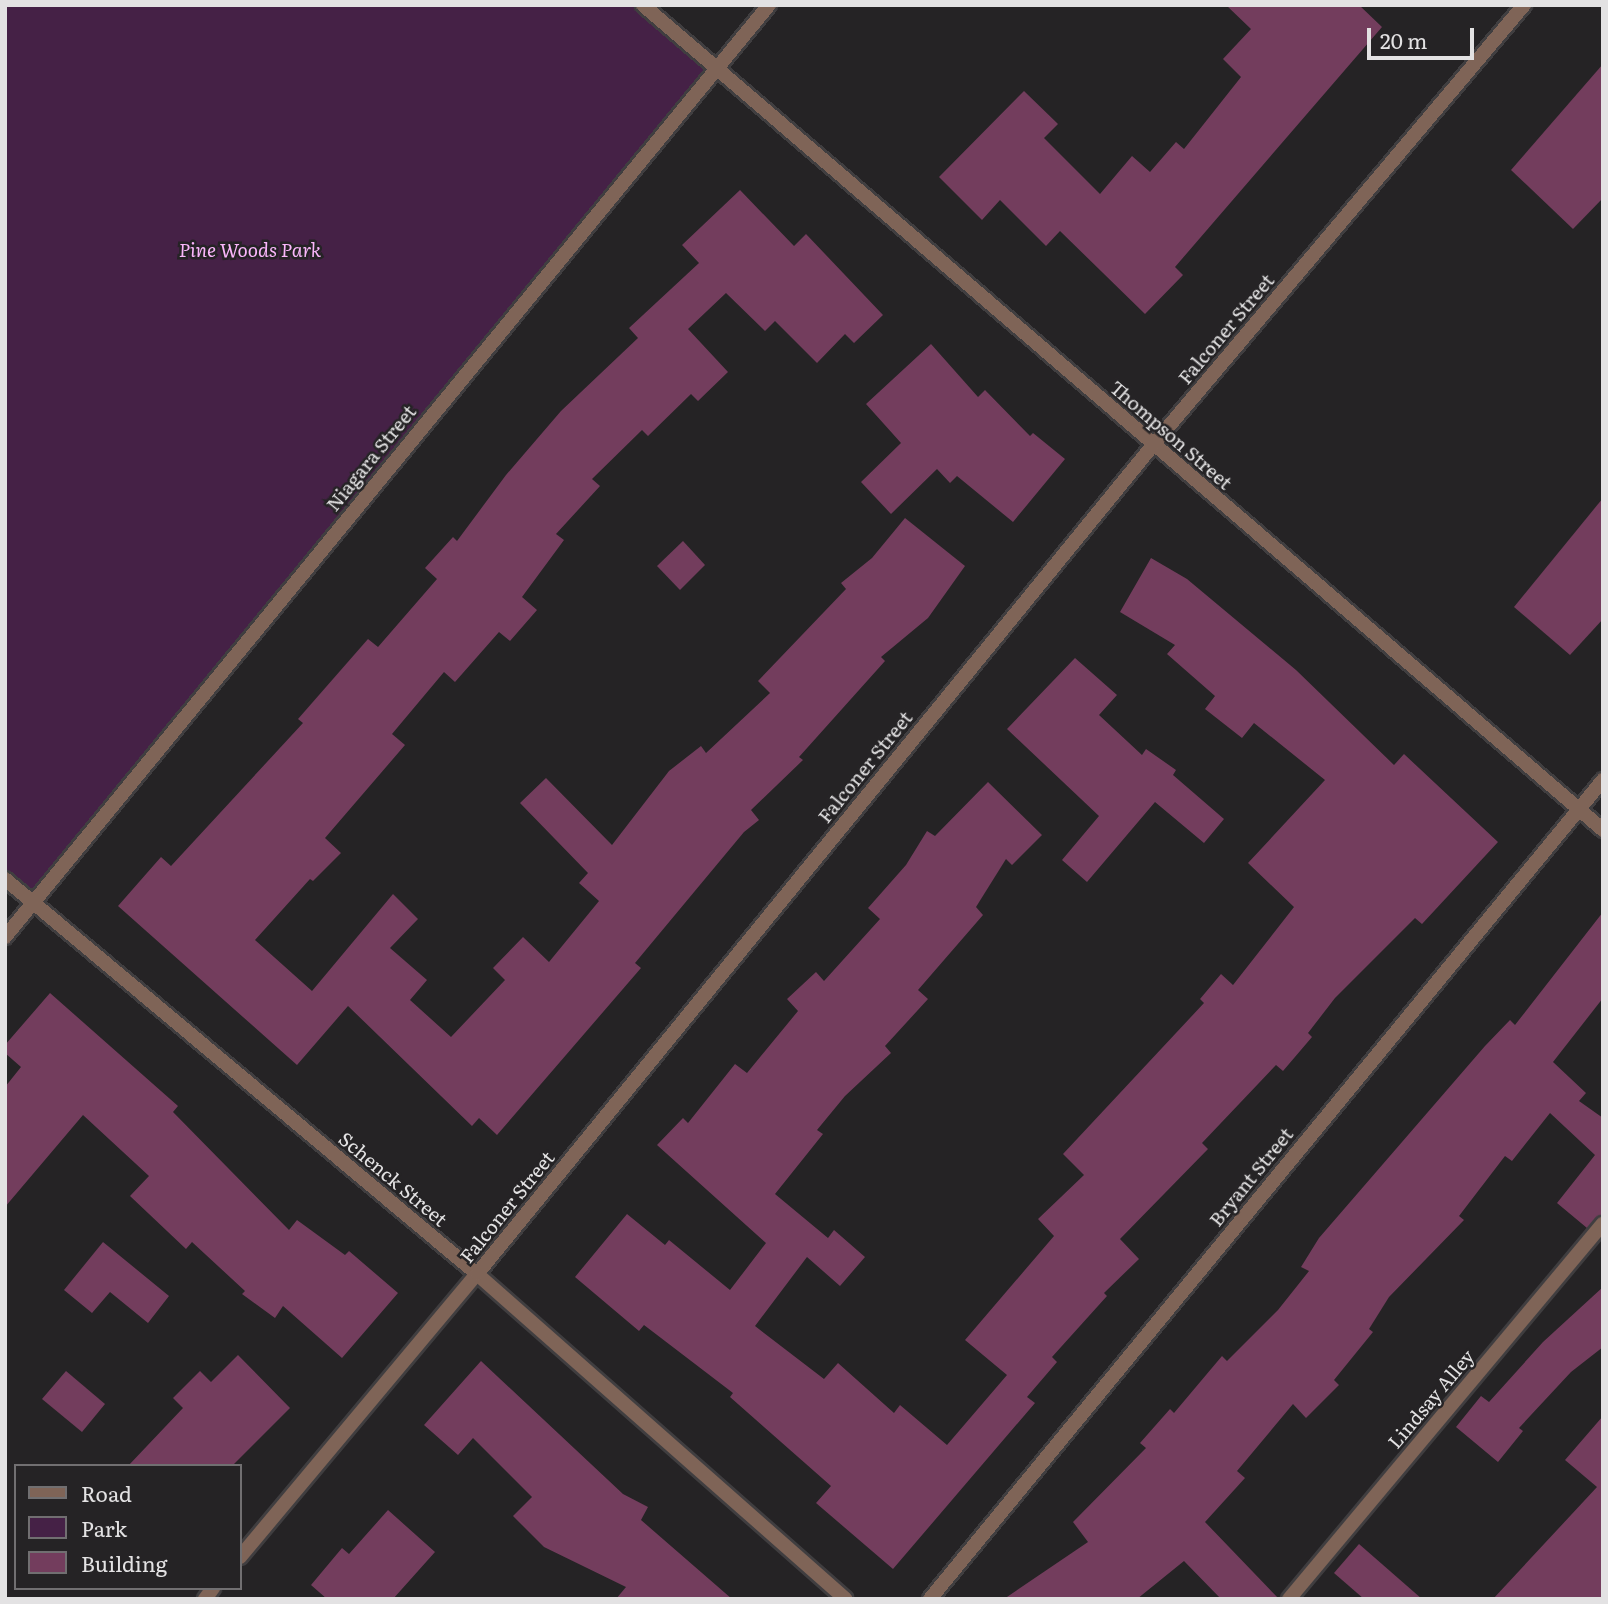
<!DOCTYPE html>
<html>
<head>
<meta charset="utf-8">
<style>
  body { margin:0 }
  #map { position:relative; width:1608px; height:1604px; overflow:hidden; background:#252325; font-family:Literata,serif }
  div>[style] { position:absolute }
  .green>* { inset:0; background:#452146 }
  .building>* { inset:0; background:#733d5d }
  .roads { filter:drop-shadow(2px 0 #403e40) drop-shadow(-2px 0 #403e40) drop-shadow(0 2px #403e40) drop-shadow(0 -2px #403e40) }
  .lane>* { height:14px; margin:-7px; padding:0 7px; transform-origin:7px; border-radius:7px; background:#7f6457 }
  .street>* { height:14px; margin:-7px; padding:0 7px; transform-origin:7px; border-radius:7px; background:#7f6457 }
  span { translate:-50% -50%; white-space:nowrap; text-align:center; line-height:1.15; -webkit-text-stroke:5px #252325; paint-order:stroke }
  .park-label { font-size:19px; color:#fab6fb; font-style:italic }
  .street-label { font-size:19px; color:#e3e2e3 }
  .frame { position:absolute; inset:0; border:7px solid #e3e2e3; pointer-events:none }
  .legend { position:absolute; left:14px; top:1464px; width:228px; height:126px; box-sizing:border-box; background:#252325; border:2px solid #716f71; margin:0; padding:9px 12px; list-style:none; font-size:21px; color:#e3e2e3 }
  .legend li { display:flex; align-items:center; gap:14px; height:35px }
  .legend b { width:35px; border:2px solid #716f71 }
  .scale { position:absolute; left:1367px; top:28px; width:107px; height:32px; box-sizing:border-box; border:4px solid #e3e2e3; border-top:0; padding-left:9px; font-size:21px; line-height:24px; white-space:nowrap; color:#e3e2e3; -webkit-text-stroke:5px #252325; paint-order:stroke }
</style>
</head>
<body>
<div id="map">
  <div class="green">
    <i style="clip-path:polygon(5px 5px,643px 5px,714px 67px,34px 903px,5px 878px)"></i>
  </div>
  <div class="building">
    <i style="clip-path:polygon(1226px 5px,1359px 5px,1382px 27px,1175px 267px,1183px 275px,1145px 314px,1060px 231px,1046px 246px,1000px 200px,982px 220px,939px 177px,1024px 91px,1058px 124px,1044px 138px,1100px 194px,1132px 156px,1150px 172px,1176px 142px,1184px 149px,1241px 77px,1223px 59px,1251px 29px)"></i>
    <i style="clip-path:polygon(1603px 64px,1603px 198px,1573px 229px,1511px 170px)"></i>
    <i style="clip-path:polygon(740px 190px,794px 246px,806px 234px,883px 315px,854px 343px,845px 334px,817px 363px,775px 321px,765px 331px,726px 293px,688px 329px,728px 372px,698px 401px,691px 394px,648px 436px,642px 430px,592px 479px,600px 486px,556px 534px,564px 540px,522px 597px,537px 610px,510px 641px,499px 632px,455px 682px,444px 672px,392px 734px,405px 745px,325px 838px,341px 853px,313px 881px,310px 879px,255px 940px,312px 991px,393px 894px,418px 919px,390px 948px,427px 980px,410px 1000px,451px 1037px,505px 980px,493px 968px,523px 937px,549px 962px,599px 901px,579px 883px,588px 873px,520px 803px,546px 778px,612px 845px,669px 771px,701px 746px,706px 753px,770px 693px,758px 681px,846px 589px,841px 583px,872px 558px,905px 518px,965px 566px,928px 618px,881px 657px,885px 661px,799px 757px,803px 760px,751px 810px,759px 820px,744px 832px,635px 963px,641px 968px,497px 1135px,479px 1118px,472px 1126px,348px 1006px,297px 1065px,118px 906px,161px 857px,171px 866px,303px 723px,298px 719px,368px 639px,378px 647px,437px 579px,425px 568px,453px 537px,457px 541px,506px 475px,561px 411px,638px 338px,629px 328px,699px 263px,682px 245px)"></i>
    <i style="clip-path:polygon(931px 344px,978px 397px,985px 390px,1030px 436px,1033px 433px,1065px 459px,1013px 522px,957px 476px,950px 483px,937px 469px,891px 514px,861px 482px,901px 443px,866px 404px)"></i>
    <i style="clip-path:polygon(1603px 498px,1603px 619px,1570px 655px,1514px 607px)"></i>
    <i style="clip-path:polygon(683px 541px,705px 565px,680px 590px,657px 566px)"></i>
    <i style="clip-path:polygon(1151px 558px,1187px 579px,1296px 670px,1394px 765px,1404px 754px,1498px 842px,1422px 924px,1415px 918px,1335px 998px,1308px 1033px,1312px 1037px,1283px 1071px,1276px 1065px,1202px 1143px,1208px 1149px,1120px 1239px,1139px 1259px,1104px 1293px,1107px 1296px,1052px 1357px,1057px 1362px,1027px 1397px,1035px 1403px,893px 1569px,816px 1503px,831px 1486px,730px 1397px,733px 1393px,644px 1325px,639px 1331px,575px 1277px,627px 1214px,665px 1245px,669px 1240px,730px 1290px,766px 1243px,657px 1145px,683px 1118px,688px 1123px,735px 1064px,747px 1073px,798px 1011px,787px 999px,816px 972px,824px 981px,880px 919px,868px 908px,906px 865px,927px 831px,935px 836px,988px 782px,1042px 835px,1012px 865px,1006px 859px,976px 907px,983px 915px,918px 990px,928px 999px,885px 1046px,891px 1053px,845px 1096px,817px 1130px,823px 1134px,775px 1194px,828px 1238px,834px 1230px,865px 1257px,840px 1286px,807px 1257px,755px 1326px,824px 1379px,838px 1363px,894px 1413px,900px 1405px,947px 1445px,1007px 1375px,965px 1340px,1054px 1236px,1038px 1219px,1084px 1175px,1063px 1154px,1204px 1003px,1200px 999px,1221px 974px,1233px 985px,1294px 907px,1248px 863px,1325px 780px,1254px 723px,1242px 738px,1205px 709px,1215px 696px,1167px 654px,1175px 645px,1120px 612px)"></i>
    <i style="clip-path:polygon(1075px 658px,1117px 695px,1099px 715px,1142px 755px,1146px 749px,1176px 770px,1173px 775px,1224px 819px,1204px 843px,1155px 802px,1087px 882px,1062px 860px,1099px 816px,1007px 729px)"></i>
    <i style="clip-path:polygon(1603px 912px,1603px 998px,1553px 1062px,1586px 1093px,1579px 1101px,1603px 1118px,1603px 1215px,1587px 1228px,1557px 1203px,1595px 1155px,1550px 1113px,1512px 1161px,1505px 1156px,1459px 1216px,1464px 1220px,1389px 1297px,1369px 1329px,1373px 1332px,1334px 1380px,1339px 1385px,1306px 1418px,1293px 1404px,1237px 1471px,1245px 1478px,1205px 1522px,1279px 1599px,1221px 1599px,1184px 1561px,1137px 1599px,1004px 1599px,1088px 1542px,1073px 1522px,1146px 1448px,1140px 1443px,1170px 1409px,1174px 1413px,1222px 1356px,1227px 1361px,1278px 1310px,1309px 1271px,1301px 1267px,1319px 1238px,1485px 1046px,1510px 1020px,1515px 1025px)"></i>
    <i style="clip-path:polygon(50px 993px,178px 1106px,173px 1112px,289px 1230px,297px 1220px,345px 1255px,349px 1251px,398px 1293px,342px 1358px,283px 1306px,275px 1318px,242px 1294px,245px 1291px,192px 1242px,186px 1249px,130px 1196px,149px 1176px,83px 1115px,5px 1207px,5px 1087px,21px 1067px,5px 1053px,5px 1045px)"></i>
    <i style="clip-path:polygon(103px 1242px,169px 1296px,148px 1323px,110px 1292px,92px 1313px,64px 1290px)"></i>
    <i style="clip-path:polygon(1603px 1287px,1603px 1347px,1571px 1372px,1519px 1428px,1523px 1431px,1498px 1462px,1456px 1427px,1481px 1396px,1489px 1402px,1543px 1342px)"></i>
    <i style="clip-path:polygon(238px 1355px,290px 1408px,232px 1466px,128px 1466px,183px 1408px,173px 1398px,200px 1371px,211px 1382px)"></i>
    <i style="clip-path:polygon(481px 1361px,623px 1494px,648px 1507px,641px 1520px,732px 1599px,616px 1599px,626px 1587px,544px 1547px,513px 1516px,532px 1497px,473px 1438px,458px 1455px,424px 1425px)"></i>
    <i style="clip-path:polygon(66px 1371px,105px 1404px,82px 1432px,42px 1399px)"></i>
    <i style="clip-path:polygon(1603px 1416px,1603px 1599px,1493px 1599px,1597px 1487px,1565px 1460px)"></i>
    <i style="clip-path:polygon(388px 1510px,435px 1552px,393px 1599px,327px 1599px,311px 1585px,342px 1548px,349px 1554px)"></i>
    <i style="clip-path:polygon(1359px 1544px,1422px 1599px,1364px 1599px,1334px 1573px)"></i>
  </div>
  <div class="roads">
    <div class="lane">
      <i style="left:1289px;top:1599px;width:489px;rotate:-50.1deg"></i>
    </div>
    <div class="street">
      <i style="left:643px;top:5px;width:1266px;rotate:40.67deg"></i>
      <i style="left:5px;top:879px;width:615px;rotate:39.92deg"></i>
      <i style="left:477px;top:1274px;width:491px;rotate:41.4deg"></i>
      <i style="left:5px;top:937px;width:1205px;rotate:-50.66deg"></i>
      <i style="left:240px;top:1557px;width:369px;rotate:-50.1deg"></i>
      <i style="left:477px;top:1274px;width:1070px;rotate:-50.8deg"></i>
      <i style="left:1153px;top:445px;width:576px;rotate:-49.86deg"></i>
      <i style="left:205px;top:1599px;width:14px;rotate:-54deg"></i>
      <i style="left:930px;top:1599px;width:1060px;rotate:-50.59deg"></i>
    </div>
  </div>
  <div class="park-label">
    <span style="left:250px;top:250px">Pine Woods Park</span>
  </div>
  <div class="street-label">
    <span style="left:1226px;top:329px;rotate:-50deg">Falconer Street</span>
    <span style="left:1171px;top:435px;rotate:41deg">Thompson Street</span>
    <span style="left:371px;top:458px;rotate:-51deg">Niagara Street</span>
    <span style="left:865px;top:767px;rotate:-51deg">Falconer Street</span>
    <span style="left:1251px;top:1177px;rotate:-51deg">Bryant Street</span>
    <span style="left:393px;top:1179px;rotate:40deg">Schenck Street</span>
    <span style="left:507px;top:1207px;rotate:-51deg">Falconer Street</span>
    <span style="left:1431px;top:1399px;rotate:-50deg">Lindsay Alley</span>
  </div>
  <div class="frame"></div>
  <ul class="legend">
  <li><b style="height:9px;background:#7f6457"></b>Road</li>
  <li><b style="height:19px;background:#452146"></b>Park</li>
  <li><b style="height:19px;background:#733d5d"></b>Building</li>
  </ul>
  <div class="scale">20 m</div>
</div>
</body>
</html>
